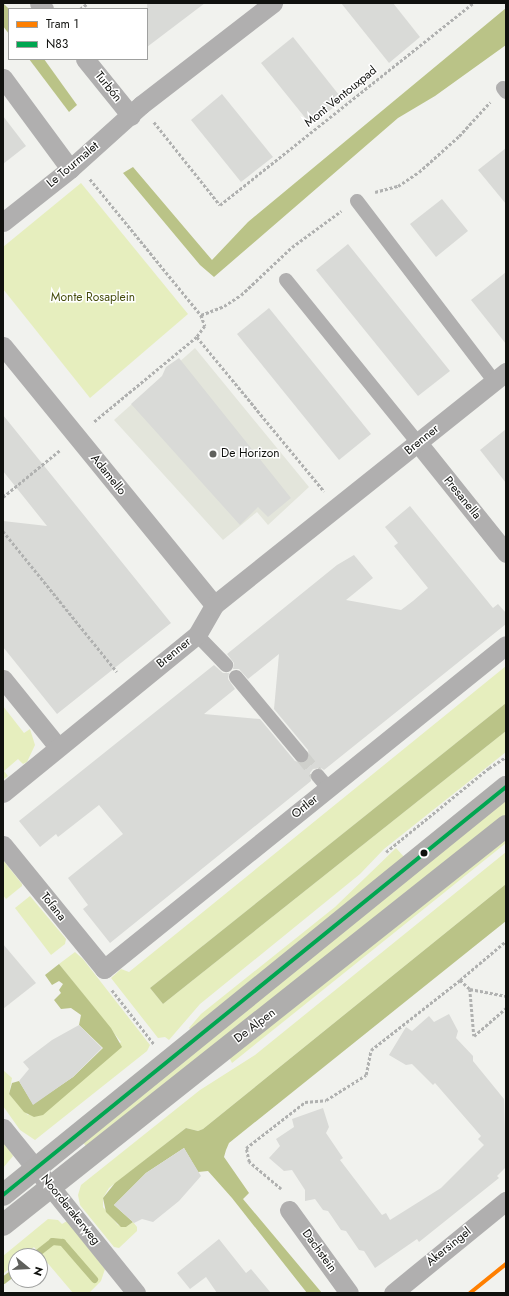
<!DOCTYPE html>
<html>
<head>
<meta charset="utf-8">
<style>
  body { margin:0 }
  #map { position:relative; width:509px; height:1296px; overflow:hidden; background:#f1f2ee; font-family:Jost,sans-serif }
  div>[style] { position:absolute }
  .built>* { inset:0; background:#e3e5db }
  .green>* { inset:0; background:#e6eebe }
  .water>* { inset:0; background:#bac387 }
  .stream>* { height:7px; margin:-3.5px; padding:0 3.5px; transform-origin:3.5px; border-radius:3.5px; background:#bac387 }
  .building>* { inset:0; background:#d9dad7 }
  .pedestrian-tunnel>* { height:14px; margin-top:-7px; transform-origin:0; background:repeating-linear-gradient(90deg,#cfd0cc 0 14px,transparent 0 21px) }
  .path>* { height:2.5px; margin-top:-1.25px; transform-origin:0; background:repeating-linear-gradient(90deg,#b0b1b0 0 3px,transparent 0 5px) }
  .pedestrian>* { height:14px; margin:-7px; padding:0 7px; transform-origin:7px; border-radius:7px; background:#b0afaf }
  .minor>* { height:19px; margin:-9.5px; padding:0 9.5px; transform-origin:9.5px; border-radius:9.5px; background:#b0afaf }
  .secondary>* { height:22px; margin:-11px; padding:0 11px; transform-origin:11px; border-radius:11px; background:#afaead }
  .bus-1>* { height:4px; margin:-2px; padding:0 2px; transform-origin:2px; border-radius:2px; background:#00a651 }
  .tram-1>* { height:4px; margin:-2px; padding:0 2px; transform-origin:2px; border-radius:2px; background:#ff7f00 }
  .dots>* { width:11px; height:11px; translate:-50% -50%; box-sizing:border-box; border:2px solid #fff; border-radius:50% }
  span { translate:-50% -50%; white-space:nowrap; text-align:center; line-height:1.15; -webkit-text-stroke:3px #fff; paint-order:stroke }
  .street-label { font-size:12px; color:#10110e }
  .park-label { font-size:12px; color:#464d0d }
  .poi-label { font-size:12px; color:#10110e }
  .left { translate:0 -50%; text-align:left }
  .frame { position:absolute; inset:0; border:4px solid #10110e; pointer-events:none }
  .legend { position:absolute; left:8px; top:8px; width:140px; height:52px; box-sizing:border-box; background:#fff; border:1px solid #9fa09f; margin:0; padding:5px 7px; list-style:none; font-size:12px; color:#10110e }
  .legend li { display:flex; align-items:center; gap:8px; height:20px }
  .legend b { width:20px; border:1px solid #9fa09f }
  .north { position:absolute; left:8px; top:1248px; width:40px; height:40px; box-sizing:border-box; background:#fff; border:1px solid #9fa09f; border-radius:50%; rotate:108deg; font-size:11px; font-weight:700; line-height:16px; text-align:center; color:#10110e }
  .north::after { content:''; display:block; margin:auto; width:14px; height:18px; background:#5f605c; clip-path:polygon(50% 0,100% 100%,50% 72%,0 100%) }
</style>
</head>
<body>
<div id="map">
  <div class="built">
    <i style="clip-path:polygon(195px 348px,309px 487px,268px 525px,257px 512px,223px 540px,114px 420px)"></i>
  </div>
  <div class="green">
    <i style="clip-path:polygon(81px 183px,188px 314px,90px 398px,3px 289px,3px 247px)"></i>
    <i style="clip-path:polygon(506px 666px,506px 703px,150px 988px,163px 1004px,506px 731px,506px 752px,384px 849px,360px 874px,200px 1004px,169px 1040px,165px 1037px,158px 1038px,111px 978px,121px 969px,129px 972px)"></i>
    <i style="clip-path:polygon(3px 706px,24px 733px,30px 729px,35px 745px,27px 762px,23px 764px,18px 759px,4px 771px,8px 776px,4px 779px,3px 777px)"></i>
    <i style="clip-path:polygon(506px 795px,506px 816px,88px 1149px,82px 1141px)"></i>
    <i style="clip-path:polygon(506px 835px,506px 843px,232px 1063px,229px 1057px)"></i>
    <i style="clip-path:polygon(396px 848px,405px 858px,192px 1031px,189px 1028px,201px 1014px,335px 907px)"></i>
    <i style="clip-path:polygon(506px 852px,506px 884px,203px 1129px,198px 1131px,186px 1128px,109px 1188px,103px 1198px,103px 1207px,118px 1225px,126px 1227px,133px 1222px,137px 1227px,137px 1231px,119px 1248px,114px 1247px,80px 1205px,78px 1195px,81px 1185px,200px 1090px,255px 1055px)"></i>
    <i style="clip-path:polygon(3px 860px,22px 884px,22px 886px,6px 899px,3px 895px)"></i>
    <i style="clip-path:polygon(30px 896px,66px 939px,65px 944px,51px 955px,15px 908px)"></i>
    <i style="clip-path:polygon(75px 952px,83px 959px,150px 1045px,147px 1051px,35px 1140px,20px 1130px,3px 1106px,3px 1070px,12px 1078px,9px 1094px,28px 1115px,121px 1042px,59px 964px)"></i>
    <i style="clip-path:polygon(3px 1138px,13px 1156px,3px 1168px)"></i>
    <i style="clip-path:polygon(48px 1219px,58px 1220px,62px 1224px,67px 1221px,105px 1269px,101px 1281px,89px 1293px,73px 1293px,34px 1247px,23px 1256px,16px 1256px,16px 1263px,3px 1274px,3px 1256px)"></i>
  </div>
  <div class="water">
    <i style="clip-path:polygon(3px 3px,9px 9px,9px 34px,3px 26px)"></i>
    <i style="clip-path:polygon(506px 8px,506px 45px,435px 96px,398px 118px,214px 277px,200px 265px,123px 173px,133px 167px,212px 260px,248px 222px)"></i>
    <i style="clip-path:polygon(29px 59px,44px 59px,77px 105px,69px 112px)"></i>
    <i style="clip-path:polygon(506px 703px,506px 731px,163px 1004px,150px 988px)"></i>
    <i style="clip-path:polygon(506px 884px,506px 921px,229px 1143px,226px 1150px,224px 1157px,249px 1193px,243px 1199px,322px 1293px,307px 1293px,232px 1198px,208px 1171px,198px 1172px,184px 1148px,146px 1173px,114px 1205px,133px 1222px,126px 1227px,121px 1227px,106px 1212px,103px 1198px,115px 1183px,186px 1128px,198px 1131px,203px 1129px)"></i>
    <i style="clip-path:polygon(59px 964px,111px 1028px,122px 1047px,43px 1115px,34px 1117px,24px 1112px,9px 1094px,12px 1083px,19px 1081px,33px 1104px,73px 1077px,103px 1048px,79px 1025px,81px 1015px,71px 1008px,61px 1009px,54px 1000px,61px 993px,59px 990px,63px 984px,59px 981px,52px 985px,45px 975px)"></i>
  </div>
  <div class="stream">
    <i style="left:33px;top:1256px;width:24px;rotate:-38deg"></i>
    <i style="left:52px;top:1241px;width:10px;rotate:6deg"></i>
    <i style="left:62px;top:1242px;width:49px;rotate:49.1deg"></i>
    <i style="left:3px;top:1280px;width:16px;rotate:-38deg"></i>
  </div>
  <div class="building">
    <i style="clip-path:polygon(147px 3px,205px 3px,147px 47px)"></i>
    <i style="clip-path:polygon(341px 3px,393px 3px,420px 37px,389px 63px)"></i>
    <i style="clip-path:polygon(293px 37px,343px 100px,311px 125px,261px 63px)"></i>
    <i style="clip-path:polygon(222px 94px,273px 157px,241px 182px,191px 120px)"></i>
    <i style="clip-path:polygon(3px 116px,26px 146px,3px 164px)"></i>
    <i style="clip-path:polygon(506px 148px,506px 204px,478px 170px)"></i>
    <i style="clip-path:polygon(442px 199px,468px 231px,436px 257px,410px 224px)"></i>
    <i style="clip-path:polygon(348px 244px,450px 371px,418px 396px,316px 270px)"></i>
    <i style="clip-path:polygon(506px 272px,506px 344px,471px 300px)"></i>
    <i style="clip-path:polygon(269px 308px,371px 434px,339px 460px,237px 334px)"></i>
    <i style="clip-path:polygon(179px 358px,291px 498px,268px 517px,258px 507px,240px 525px,131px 404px,162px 376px,166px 367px)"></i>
    <i style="clip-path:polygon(3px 415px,171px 623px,57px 714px,3px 647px,3px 521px,47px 526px,3px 471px)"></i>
    <i style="clip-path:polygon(506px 429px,506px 483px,480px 450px)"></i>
    <i style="clip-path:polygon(410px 506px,493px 608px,498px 604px,506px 613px,506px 624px,324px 770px,321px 768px,313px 769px,310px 773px,311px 781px,110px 943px,83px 909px,88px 905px,68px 878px,123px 834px,99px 805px,58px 837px,56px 834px,40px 847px,19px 821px,214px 665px,223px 673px,229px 673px,228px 679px,235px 689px,204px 714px,260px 719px,295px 761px,302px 763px,306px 762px,309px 758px,308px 750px,274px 709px,279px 654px,248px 679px,239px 669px,233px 669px,234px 663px,227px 654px,337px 565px,354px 555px,373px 578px,346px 600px,401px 610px,413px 601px,428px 588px,394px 546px,398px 543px,385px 527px)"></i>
    <i style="clip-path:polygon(3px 944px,36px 983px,3px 1009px)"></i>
    <i style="clip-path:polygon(449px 1014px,458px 1031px,456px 1038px,473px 1056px,473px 1061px,504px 1099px,506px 1167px,497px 1176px,499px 1178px,419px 1242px,417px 1239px,375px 1268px,364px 1251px,359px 1250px,346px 1231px,341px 1230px,328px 1211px,323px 1210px,315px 1199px,305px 1201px,305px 1190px,292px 1170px,284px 1171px,269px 1158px,280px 1146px,276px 1139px,294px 1127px,292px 1119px,323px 1108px,329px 1127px,326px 1133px,343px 1158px,340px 1160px,382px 1215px,386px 1213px,390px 1220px,441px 1188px,484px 1145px,478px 1139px,481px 1136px,435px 1083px,433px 1085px,412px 1064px,406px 1065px,389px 1055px,406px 1027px,412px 1031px,429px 1016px,434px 1022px)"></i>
    <i style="clip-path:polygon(79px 1025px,102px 1048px,73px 1077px,33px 1105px,19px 1081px,29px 1069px,23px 1062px,52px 1040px)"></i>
    <i style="clip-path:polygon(184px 1148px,201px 1176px,179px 1201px,153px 1222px,142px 1219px,134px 1223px,114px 1205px,146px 1173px)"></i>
    <i style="clip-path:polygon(219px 1239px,246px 1273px,251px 1269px,271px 1293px,217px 1293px,206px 1277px,190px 1289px,177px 1273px)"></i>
  </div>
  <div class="pedestrian-tunnel">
    <i style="left:301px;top:755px;width:27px;rotate:51deg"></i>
  </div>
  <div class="path">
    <i style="left:80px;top:9px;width:10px;rotate:-37deg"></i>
    <i style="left:154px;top:122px;width:106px;rotate:51.5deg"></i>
    <i style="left:220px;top:205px;width:324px;rotate:-38.6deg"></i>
    <i style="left:90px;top:179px;width:176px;rotate:50.8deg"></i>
    <i style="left:201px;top:315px;width:12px;rotate:70deg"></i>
    <i style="left:205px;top:326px;width:14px;rotate:126deg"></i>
    <i style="left:197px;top:337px;width:135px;rotate:140.4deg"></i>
    <i style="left:375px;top:192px;width:24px;rotate:-15deg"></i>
    <i style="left:398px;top:186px;width:25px;rotate:-34deg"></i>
    <i style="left:419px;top:172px;width:54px;rotate:-42deg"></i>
    <i style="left:459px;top:136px;width:46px;rotate:-47.6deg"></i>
    <i style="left:201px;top:315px;width:25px;rotate:-21deg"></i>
    <i style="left:224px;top:306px;width:20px;rotate:-33deg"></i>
    <i style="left:241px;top:295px;width:70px;rotate:-43.3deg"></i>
    <i style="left:292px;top:247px;width:61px;rotate:-36.3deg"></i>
    <i style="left:197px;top:337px;width:200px;rotate:50.5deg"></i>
    <i style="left:3px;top:497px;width:74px;rotate:-39.5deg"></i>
    <i style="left:3px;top:531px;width:181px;rotate:51deg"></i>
    <i style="left:386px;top:852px;width:133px;rotate:-39.2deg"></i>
    <i style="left:489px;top:768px;width:20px;rotate:-33deg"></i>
    <i style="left:460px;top:980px;width:60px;rotate:-40.3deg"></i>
    <i style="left:470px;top:989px;width:37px;rotate:11deg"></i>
    <i style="left:112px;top:990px;width:68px;rotate:52.1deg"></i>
    <i style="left:281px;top:1189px;width:42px;rotate:-139.8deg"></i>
    <i style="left:249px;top:1162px;width:14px;rotate:-102deg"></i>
    <i style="left:246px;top:1148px;width:75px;rotate:-37.9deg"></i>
    <i style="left:305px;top:1102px;width:21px;rotate:-5deg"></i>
    <i style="left:326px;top:1100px;width:47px;rotate:-32deg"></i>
    <i style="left:366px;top:1075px;width:25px;rotate:-79deg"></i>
    <i style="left:371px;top:1050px;width:113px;rotate:-38.2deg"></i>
    <i style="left:460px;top:980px;width:13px;rotate:42deg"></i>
    <i style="left:470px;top:989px;width:47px;rotate:85.1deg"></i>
    <i style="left:474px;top:1036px;width:43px;rotate:-41.2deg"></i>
  </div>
  <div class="pedestrian">
    <i style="left:503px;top:88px;width:5px;rotate:53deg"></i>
    <i style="left:357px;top:201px;width:228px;rotate:52.7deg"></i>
    <i style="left:286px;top:280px;width:210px;rotate:51deg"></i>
    <i style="left:197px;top:635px;width:42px;rotate:46deg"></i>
    <i style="left:236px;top:677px;width:102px;rotate:50.2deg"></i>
    <i style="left:318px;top:776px;width:16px;rotate:50deg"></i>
  </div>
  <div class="minor">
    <i style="left:39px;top:3px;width:8px;rotate:50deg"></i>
    <i style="left:85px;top:59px;width:73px;rotate:51.1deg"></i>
    <i style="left:3px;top:78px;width:113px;rotate:53.6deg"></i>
    <i style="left:3px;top:222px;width:85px;rotate:-38.3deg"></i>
    <i style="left:70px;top:169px;width:96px;rotate:-42deg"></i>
    <i style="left:141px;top:105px;width:167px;rotate:-37.7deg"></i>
    <i style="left:3px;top:346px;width:334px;rotate:50.8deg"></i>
    <i style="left:418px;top:443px;width:141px;rotate:51.3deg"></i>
    <i style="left:3px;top:679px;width:87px;rotate:51deg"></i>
    <i style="left:3px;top:793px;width:250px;rotate:-39.2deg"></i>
    <i style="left:197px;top:635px;width:34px;rotate:-60deg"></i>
    <i style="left:214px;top:605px;width:374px;rotate:-38.6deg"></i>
    <i style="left:3px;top:845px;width:160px;rotate:50.8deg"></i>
    <i style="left:104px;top:969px;width:516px;rotate:-38.87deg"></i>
    <i style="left:3px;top:1128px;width:212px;rotate:51.1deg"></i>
    <i style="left:289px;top:1210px;width:102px;rotate:54.1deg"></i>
    <i style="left:393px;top:1293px;width:146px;rotate:-39.2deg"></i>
  </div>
  <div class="secondary">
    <i style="left:3px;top:1195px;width:648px;rotate:-39.05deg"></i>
    <i style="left:3px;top:1225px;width:642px;rotate:-38.42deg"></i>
  </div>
  <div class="bus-1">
    <i style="left:3px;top:1195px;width:648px;rotate:-39.05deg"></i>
  </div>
  <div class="tram-1">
    <i style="left:470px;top:1293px;width:46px;rotate:-38.9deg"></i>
  </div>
  <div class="dots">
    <i style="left:213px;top:454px;background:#5f605c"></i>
    <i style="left:424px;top:853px;background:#10110e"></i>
  </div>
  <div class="street-label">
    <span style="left:108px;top:87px;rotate:51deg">Turbón</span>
    <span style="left:341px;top:97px;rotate:-39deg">Mont Ventouxpad</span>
    <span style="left:73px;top:165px;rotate:-40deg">Le Tourmalet</span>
    <span style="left:422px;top:440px;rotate:-39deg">Brenner</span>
    <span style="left:108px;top:475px;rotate:51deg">Adamello</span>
    <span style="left:462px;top:498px;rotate:51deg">Presanella</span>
    <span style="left:174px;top:653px;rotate:-39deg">Brenner</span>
    <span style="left:305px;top:807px;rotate:-39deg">Ortler</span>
    <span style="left:53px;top:907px;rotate:51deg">Tofana</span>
    <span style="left:255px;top:1026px;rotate:-37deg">De Alpen</span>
    <span style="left:70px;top:1210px;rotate:51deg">Noorderakerweg</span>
    <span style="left:449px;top:1247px;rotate:-39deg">Akersingel</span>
    <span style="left:319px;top:1251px;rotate:54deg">Dachstein</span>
  </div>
  <div class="park-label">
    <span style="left:93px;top:298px">Monte Rosaplein</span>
  </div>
  <div class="poi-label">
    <span class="left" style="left:221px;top:454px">De Horizon</span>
  </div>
  <div class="frame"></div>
  <ul class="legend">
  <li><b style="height:5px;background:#ff7f00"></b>Tram 1</li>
  <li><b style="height:5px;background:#00a651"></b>N83</li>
  </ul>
  <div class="north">N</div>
</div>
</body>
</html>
